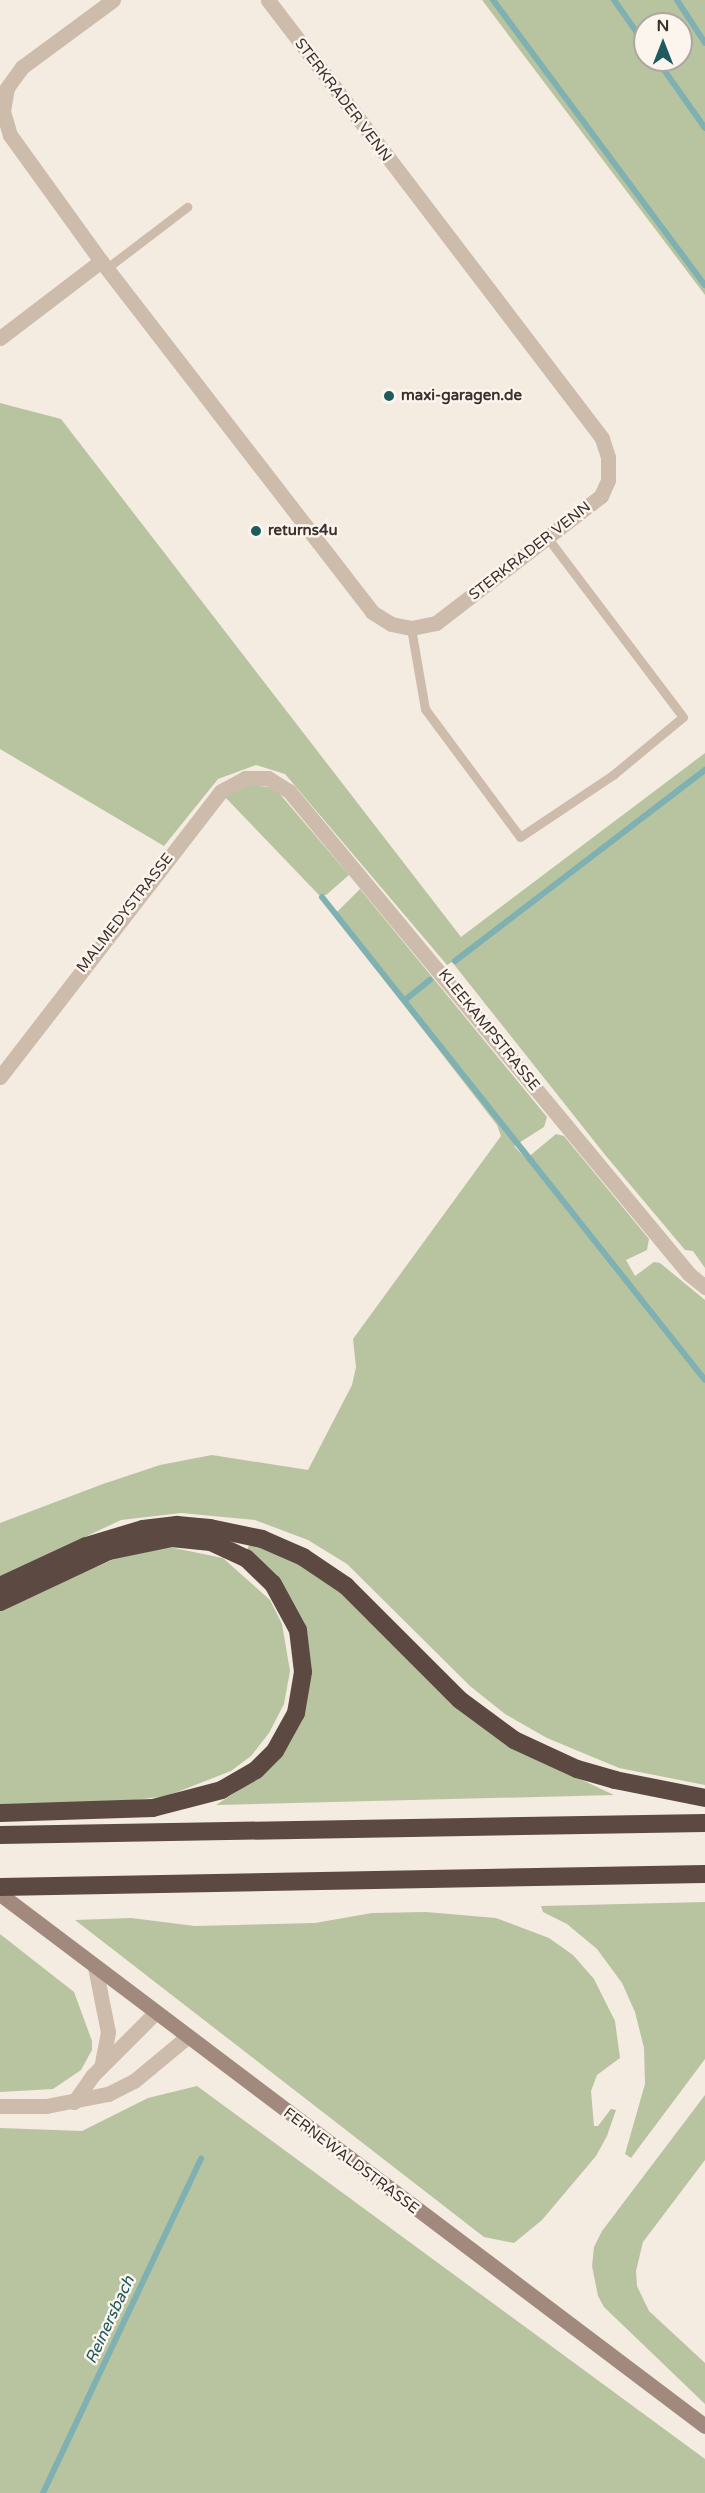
<!DOCTYPE html>
<html>
<head>
<meta charset="utf-8">
<style>
  body { margin:0 }
  #map { position:relative; width:705px; height:2493px; overflow:hidden; background:#f4ebe1; font-family:"Varela Round",sans-serif }
  div>[style] { position:absolute }
  .green>* { inset:0; background:#b8c4a0 }
  .stream>* { height:6px; margin:-3px; padding:0 3px; transform-origin:3px; border-radius:3px; background:#7fb0b2 }
  .service>* { height:9px; margin:-4.5px; padding:0 4.5px; transform-origin:4.5px; border-radius:4.5px; background:#cdbbac }
  .minor>* { height:15px; margin:-7.5px; padding:0 7.5px; transform-origin:7.5px; border-radius:7.5px; background:#cdbbac }
  .secondary>* { height:15px; margin:-7.5px; padding:0 7.5px; transform-origin:7.5px; border-radius:7.5px; background:#a18a7d }
  .motorway>* { height:18px; margin:-9px; padding:0 9px; transform-origin:9px; border-radius:9px; background:#5c4a42 }
  .dots>* { width:16px; height:16px; translate:-50% -50%; box-sizing:border-box; border:3px solid #fbf5ee; border-radius:50% }
  span { translate:-50% -50%; white-space:nowrap; text-align:center; line-height:1.15; -webkit-text-stroke:5px #fbf5ee; paint-order:stroke }
  .street-label { font-size:15px; color:#3b302b }
  .poi-label { font-size:15px; color:#3b302b; font-weight:700 }
  .left { translate:0 -50%; text-align:left }
  .water-label { font-size:16px; color:#1f5a5e; font-style:italic }
  .north { position:absolute; left:633px; top:12px; width:60px; height:60px; box-sizing:border-box; background:#fbf5ee; border:2px solid #aea6a0; border-radius:50%; rotate:0deg; font-size:16px; font-weight:700; line-height:24px; text-align:center; color:#3b302b }
  .north::after { content:''; display:block; margin:auto; width:21px; height:27px; background:#1f5a5e; clip-path:polygon(50% 0,100% 100%,50% 72%,0 100%) }
</style>
</head>
<body>
<div id="map">
  <div class="green">
    <i style="clip-path:polygon(evenodd,482px 0,705px 0,705px 295px,482px 0,645px 24px,681px 24px,681px 60px,645px 60px,645px 24px)"></i>
    <i style="clip-path:polygon(0 403px,61px 419px,461px 937px,705px 753px,705px 1268px,693px 1251px,685px 1250px,606px 1156px,452px 962px,447px 965px,285px 774px,256px 765px,218px 779px,164px 846px,0 749px)"></i>
    <i style="clip-path:polygon(249px 785px,270px 787px,279px 793px,349px 875px,326px 895px,319px 895px,225px 797px)"></i>
    <i style="clip-path:polygon(360px 889px,547px 1117px,544px 1127px,514px 1146px,526px 1159px,556px 1134px,564px 1136px,649px 1239px,647px 1250px,626px 1260px,635px 1276px,654px 1262px,660px 1263px,705px 1300px,705px 1785px,619px 1768px,547px 1738px,505px 1714px,470px 1686px,347px 1564px,308px 1540px,255px 1520px,181px 1513px,121px 1520px,0 1577px,0 1523px,103px 1484px,160px 1465px,212px 1455px,308px 1470px,352px 1385px,356px 1367px,353px 1339px,501px 1136px,497px 1125px,334px 915px)"></i>
    <i style="clip-path:polygon(250px 1543px,277px 1552px,335px 1585px,523px 1752px,614px 1795px,216px 1805px,262px 1775px,281px 1755px,304px 1627px,282px 1584px,247px 1550px)"></i>
    <i style="clip-path:polygon(169px 1547px,223px 1558px,270px 1600px,282px 1624px,290px 1671px,284px 1704px,269px 1733px,251px 1756px,231px 1771px,167px 1796px,119px 1802px,0 1804px,0 1610px,132px 1551px)"></i>
    <i style="clip-path:polygon(705px 1902px,705px 2059px,631px 2158px,625px 2154px,645px 2084px,644px 2048px,635px 2012px,622px 1983px,597px 1949px,567px 1924px,543px 1912px,541px 1906px)"></i>
    <i style="clip-path:polygon(426px 1912px,496px 1918px,549px 1938px,573px 1955px,594px 1979px,615px 2021px,620px 2058px,597px 2075px,591px 2091px,594px 2126px,598px 2126px,611px 2109px,616px 2110px,607px 2136px,596px 2156px,542px 2220px,514px 2243px,484px 2237px,75px 1920px,131px 1918px,195px 1926px,315px 1923px,372px 1913px)"></i>
    <i style="clip-path:polygon(0 1934px,74px 1992px,92px 2041px,92px 2050px,81px 2070px,53px 2089px,0 2092px)"></i>
    <i style="clip-path:polygon(197px 2086px,705px 2459px,705px 2493px,0 2493px,0 2128px,82px 2131px,148px 2098px)"></i>
    <i style="clip-path:polygon(705px 2095px,705px 2160px,643px 2242px,636px 2271px,637px 2286px,649px 2311px,705px 2363px,705px 2404px,604px 2307px,598px 2296px,592px 2266px,594px 2247px,602px 2231px)"></i>
  </div>
  <div class="stream">
    <i style="left:493px;top:0;width:355px;rotate:53.4deg"></i>
    <i style="left:614px;top:0;width:54px;rotate:54.8deg"></i>
    <i style="left:677px;top:0;width:51px;rotate:56.9deg"></i>
    <i style="left:657px;top:60px;width:83px;rotate:54.8deg"></i>
    <i style="left:322px;top:897px;width:616px;rotate:51.59deg"></i>
    <i style="left:455px;top:961px;width:315px;rotate:-37.4deg"></i>
    <i style="left:405px;top:1000px;width:32px;rotate:-39deg"></i>
    <i style="left:43px;top:2493px;width:370px;rotate:-64.7deg"></i>
  </div>
  <div class="service">
    <i style="left:107px;top:268px;width:101px;rotate:-37.3deg"></i>
    <i style="left:411px;top:628px;width:82px;rotate:80.2deg"></i>
    <i style="left:425px;top:709px;width:159px;rotate:53.4deg"></i>
    <i style="left:520px;top:837px;width:113px;rotate:-33.8deg"></i>
    <i style="left:614px;top:774px;width:89px;rotate:-39.6deg"></i>
    <i style="left:683px;top:717px;width:226px;rotate:-127.1deg"></i>
  </div>
  <div class="minor">
    <i style="left:113px;top:0;width:113px;rotate:143.6deg"></i>
    <i style="left:22px;top:67px;width:26px;rotate:126deg"></i>
    <i style="left:7px;top:88px;width:23px;rotate:100deg"></i>
    <i style="left:3px;top:111px;width:25px;rotate:74deg"></i>
    <i style="left:10px;top:135px;width:155px;rotate:54.2deg"></i>
    <i style="left:101px;top:261px;width:443px;rotate:52.3deg"></i>
    <i style="left:372px;top:612px;width:22px;rotate:32deg"></i>
    <i style="left:391px;top:624px;width:20px;rotate:11deg"></i>
    <i style="left:411px;top:628px;width:25px;rotate:-11deg"></i>
    <i style="left:436px;top:623px;width:208px;rotate:-37.6deg"></i>
    <i style="left:601px;top:496px;width:17px;rotate:-66deg"></i>
    <i style="left:608px;top:480px;width:23px;rotate:-90deg"></i>
    <i style="left:608px;top:457px;width:20px;rotate:-108deg"></i>
    <i style="left:602px;top:438px;width:551px;rotate:-127.33deg"></i>
    <i style="left:0;top:338px;width:127px;rotate:-37.3deg"></i>
    <i style="left:0;top:1077px;width:361px;rotate:-52.3deg"></i>
    <i style="left:221px;top:791px;width:27px;rotate:-28deg"></i>
    <i style="left:245px;top:778px;width:23px"></i>
    <i style="left:268px;top:778px;width:25px;rotate:32deg"></i>
    <i style="left:289px;top:791px;width:627px;rotate:50.37deg"></i>
    <i style="left:689px;top:1274px;width:21px;rotate:39deg"></i>
    <i style="left:95px;top:1967px;width:66px;rotate:78.7deg"></i>
    <i style="left:108px;top:2032px;width:33px;rotate:101deg"></i>
    <i style="left:74px;top:2102px;width:32px;rotate:-55deg"></i>
    <i style="left:92px;top:2076px;width:89px;rotate:-45deg"></i>
    <i style="left:0;top:2106px;width:46px"></i>
    <i style="left:46px;top:2106px;width:63px;rotate:-11deg"></i>
    <i style="left:108px;top:2094px;width:29px;rotate:-27deg"></i>
    <i style="left:134px;top:2081px;width:69px;rotate:-39.7deg"></i>
  </div>
  <div class="secondary">
    <i style="left:0;top:1894px;width:883px;rotate:37.04deg"></i>
  </div>
  <div class="motorway">
    <i style="left:0;top:1586px;width:95px;rotate:-24.9deg"></i>
    <i style="left:86px;top:1546px;width:59px;rotate:-16.6deg"></i>
    <i style="left:143px;top:1529px;width:34px;rotate:-7deg"></i>
    <i style="left:177px;top:1525px;width:33px;rotate:5deg"></i>
    <i style="left:210px;top:1528px;width:53px;rotate:11.9deg"></i>
    <i style="left:262px;top:1539px;width:45px;rotate:23.7deg"></i>
    <i style="left:303px;top:1557px;width:52px;rotate:34deg"></i>
    <i style="left:346px;top:1586px;width:161px;rotate:45deg"></i>
    <i style="left:460px;top:1700px;width:67px;rotate:36.5deg"></i>
    <i style="left:514px;top:1740px;width:69px;rotate:24.7deg"></i>
    <i style="left:577px;top:1769px;width:40px;rotate:16deg"></i>
    <i style="left:615px;top:1780px;width:92px;rotate:11.3deg"></i>
    <i style="left:0;top:1602px;width:120px;rotate:-25.1deg"></i>
    <i style="left:109px;top:1551px;width:63px;rotate:-11.8deg"></i>
    <i style="left:171px;top:1538px;width:40px;rotate:5.7deg"></i>
    <i style="left:211px;top:1542px;width:38px;rotate:25deg"></i>
    <i style="left:246px;top:1558px;width:37px;rotate:44deg"></i>
    <i style="left:273px;top:1584px;width:52px;rotate:61.5deg"></i>
    <i style="left:298px;top:1630px;width:42px;rotate:83.2deg"></i>
    <i style="left:303px;top:1672px;width:42px;rotate:99.7deg"></i>
    <i style="left:296px;top:1713px;width:43px;rotate:118.9deg"></i>
    <i style="left:275px;top:1751px;width:27px;rotate:135deg"></i>
    <i style="left:256px;top:1770px;width:39px;rotate:150deg"></i>
    <i style="left:222px;top:1790px;width:71px;rotate:165.4deg"></i>
    <i style="left:153px;top:1808px;width:153px;rotate:178.1deg"></i>
    <i style="left:0;top:1835px;width:705px;rotate:-0.98deg"></i>
    <i style="left:0;top:1887px;width:705px;rotate:-1.06deg"></i>
  </div>
  <div class="dots">
    <i style="left:389px;top:396px;background:#1f5a5e"></i>
    <i style="left:256px;top:531px;background:#1f5a5e"></i>
  </div>
  <div class="street-label">
    <span style="left:343px;top:100px;rotate:53deg">STERKRADER VENN</span>
    <span style="left:530px;top:551px;rotate:-38deg">STERKRADER VENN</span>
    <span style="left:125px;top:913px;rotate:-52deg">MALMEDYSTRASSE</span>
    <span style="left:489px;top:1030px;rotate:51deg">KLEEKAMPSTRASSE</span>
    <span style="left:351px;top:2161px;rotate:37deg">FERNEWALDSTRASSE</span>
  </div>
  <div class="poi-label">
    <span class="left" style="left:401px;top:396px">maxi-garagen.de</span>
    <span class="left" style="left:268px;top:531px">returns4u</span>
  </div>
  <div class="water-label">
    <span style="left:110px;top:2320px;rotate:-65deg">Reinersbach</span>
  </div>
  <div class="north">N</div>
</div>
</body>
</html>
